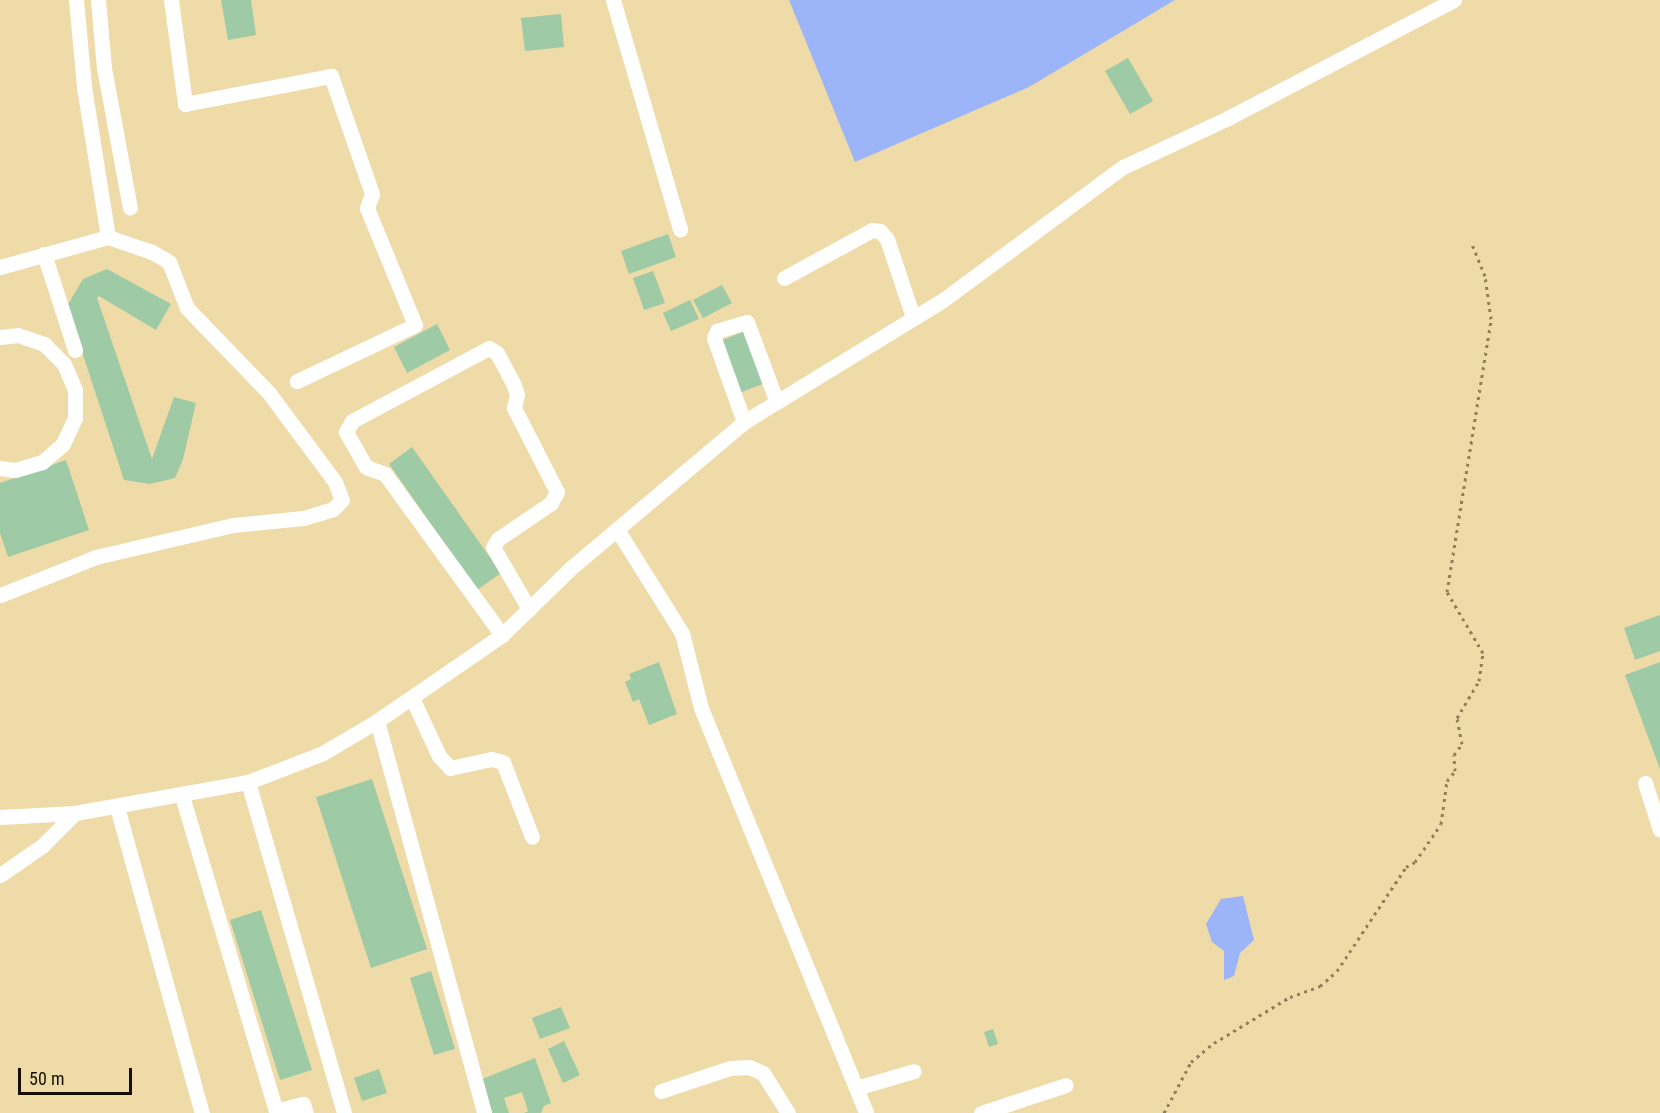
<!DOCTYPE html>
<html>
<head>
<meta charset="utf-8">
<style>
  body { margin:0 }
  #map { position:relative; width:1660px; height:1113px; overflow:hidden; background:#efdba8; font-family:"Roboto Condensed",sans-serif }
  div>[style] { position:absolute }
  .water>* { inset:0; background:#9cb4f8 }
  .building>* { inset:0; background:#9ecaa5 }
  .path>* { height:3px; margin-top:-1.5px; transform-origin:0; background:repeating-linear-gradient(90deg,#8e805d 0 3px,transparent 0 7.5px) }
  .minor>* { height:15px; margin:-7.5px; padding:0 7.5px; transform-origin:7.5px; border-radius:7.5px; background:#fff }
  span { translate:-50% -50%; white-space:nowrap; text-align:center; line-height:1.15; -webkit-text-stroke:5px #efdba8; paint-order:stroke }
  .scale { position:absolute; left:18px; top:1068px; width:114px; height:27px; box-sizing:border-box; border:3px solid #160f00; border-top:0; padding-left:8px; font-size:18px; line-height:21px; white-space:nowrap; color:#160f00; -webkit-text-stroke:4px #efdba8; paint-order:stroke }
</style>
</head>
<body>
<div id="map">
  <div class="water">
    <i style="clip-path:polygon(789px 0,1175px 0,1029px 87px,855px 162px)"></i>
    <i style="clip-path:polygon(1243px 896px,1254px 940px,1240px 953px,1234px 976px,1224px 980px,1224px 951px,1212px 942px,1206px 924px,1221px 899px)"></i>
  </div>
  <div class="building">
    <i style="clip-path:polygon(221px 0,251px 0,256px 35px,228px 40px)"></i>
    <i style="clip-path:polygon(561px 14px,564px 47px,525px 51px,521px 18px)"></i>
    <i style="clip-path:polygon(1128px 58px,1153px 101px,1130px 114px,1105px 71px)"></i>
    <i style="clip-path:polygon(668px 234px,676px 257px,629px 274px,621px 251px)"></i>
    <i style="clip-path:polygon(107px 269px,171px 304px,156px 330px,99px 296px,97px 298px,152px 459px,174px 397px,196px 403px,183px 459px,175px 478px,150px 484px,124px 480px,67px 306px,83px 279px)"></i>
    <i style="clip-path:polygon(653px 271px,665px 303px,644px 310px,633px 278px)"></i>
    <i style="clip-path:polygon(722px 285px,732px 303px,703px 318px,693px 300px)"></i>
    <i style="clip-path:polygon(690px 300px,699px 319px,671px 331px,663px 313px)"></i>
    <i style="clip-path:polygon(437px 324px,450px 350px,407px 373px,394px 347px)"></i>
    <i style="clip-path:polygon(747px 330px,768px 382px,739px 393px,718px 342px)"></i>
    <i style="clip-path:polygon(412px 447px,501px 573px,477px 590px,389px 464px)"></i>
    <i style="clip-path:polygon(66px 460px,89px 530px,8px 557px,0 533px,0 483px)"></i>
    <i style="clip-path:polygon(1660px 615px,1660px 651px,1635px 660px,1624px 628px)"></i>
    <i style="clip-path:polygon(659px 662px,677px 714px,649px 725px,639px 699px,633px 702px,625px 682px,631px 679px,629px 674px)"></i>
    <i style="clip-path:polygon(1660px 662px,1660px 769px,1625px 675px)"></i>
    <i style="clip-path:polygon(372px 779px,427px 949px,371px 968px,316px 797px)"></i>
    <i style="clip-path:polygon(261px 910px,312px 1070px,280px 1080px,230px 920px)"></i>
    <i style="clip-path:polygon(431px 971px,455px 1049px,434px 1055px,410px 978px)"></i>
    <i style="clip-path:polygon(561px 1007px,570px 1028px,540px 1039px,532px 1018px)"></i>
    <i style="clip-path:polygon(993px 1029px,998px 1044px,989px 1047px,984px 1032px)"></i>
    <i style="clip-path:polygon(564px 1041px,580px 1075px,563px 1083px,548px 1049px)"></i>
    <i style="clip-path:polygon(535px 1058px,551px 1103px,544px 1106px,541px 1113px,524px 1113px,528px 1111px,522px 1092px,504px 1098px,509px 1113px,490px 1113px,477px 1081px)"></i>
    <i style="clip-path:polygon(379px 1069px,387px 1093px,362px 1101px,354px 1078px)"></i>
  </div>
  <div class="path">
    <i style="left:1164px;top:1113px;width:58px;rotate:-62.1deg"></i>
    <i style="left:1191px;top:1062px;width:30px;rotate:-40deg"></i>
    <i style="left:1214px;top:1043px;width:89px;rotate:-31.2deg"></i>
    <i style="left:1290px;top:997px;width:32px;rotate:-20deg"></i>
    <i style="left:1320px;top:986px;width:23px;rotate:-41deg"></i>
    <i style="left:1337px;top:971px;width:125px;rotate:-56.4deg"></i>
    <i style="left:1406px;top:867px;width:10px;rotate:-29deg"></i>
    <i style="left:1415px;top:862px;width:46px;rotate:-55.6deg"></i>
    <i style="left:1441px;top:824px;width:43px;rotate:-82.1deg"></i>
    <i style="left:1447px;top:781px;width:13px;rotate:-51deg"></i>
    <i style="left:1455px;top:771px;width:16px;rotate:-94deg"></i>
    <i style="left:1454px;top:755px;width:14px;rotate:-54deg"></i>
    <i style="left:1462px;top:744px;width:26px;rotate:-101deg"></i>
    <i style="left:1457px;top:718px;width:43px;rotate:-59.3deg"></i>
    <i style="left:1479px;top:681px;width:28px;rotate:-82deg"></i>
    <i style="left:1483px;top:653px;width:71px;rotate:-120.5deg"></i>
    <i style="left:1447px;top:592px;width:277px;rotate:-80.8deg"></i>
    <i style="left:1491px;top:319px;width:43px;rotate:-97.9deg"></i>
    <i style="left:1485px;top:276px;width:37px;rotate:-112deg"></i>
  </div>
  <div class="minor">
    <i style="left:76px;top:0;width:87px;rotate:84.7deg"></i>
    <i style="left:84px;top:87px;width:152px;rotate:80.9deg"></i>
    <i style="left:98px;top:0;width:68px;rotate:85deg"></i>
    <i style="left:104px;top:68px;width:142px;rotate:79.5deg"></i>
    <i style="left:171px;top:0;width:105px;rotate:82.3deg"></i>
    <i style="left:185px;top:104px;width:149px;rotate:-10.9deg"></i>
    <i style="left:331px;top:76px;width:125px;rotate:70.8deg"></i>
    <i style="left:372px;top:194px;width:15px;rotate:110deg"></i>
    <i style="left:367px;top:208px;width:126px;rotate:67.7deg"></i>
    <i style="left:415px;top:325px;width:131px;rotate:154.6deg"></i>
    <i style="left:613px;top:0;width:239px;rotate:73.7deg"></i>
    <i style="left:44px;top:254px;width:101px;rotate:72.1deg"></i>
    <i style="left:0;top:267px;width:112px;rotate:-15.5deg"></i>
    <i style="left:108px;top:237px;width:46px;rotate:18.8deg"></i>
    <i style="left:152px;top:252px;width:20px;rotate:30deg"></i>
    <i style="left:169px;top:262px;width:49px;rotate:68.6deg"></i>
    <i style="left:187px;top:308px;width:118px;rotate:46deg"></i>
    <i style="left:269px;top:393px;width:111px;rotate:53.4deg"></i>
    <i style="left:335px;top:482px;width:19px;rotate:69deg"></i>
    <i style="left:342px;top:500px;width:13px;rotate:135deg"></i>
    <i style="left:333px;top:509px;width:31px;rotate:163deg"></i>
    <i style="left:303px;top:518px;width:70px;rotate:174.3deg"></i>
    <i style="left:233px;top:525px;width:141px;rotate:166.9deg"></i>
    <i style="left:96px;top:557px;width:103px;rotate:158.4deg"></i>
    <i style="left:784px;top:278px;width:100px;rotate:-28.6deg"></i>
    <i style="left:872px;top:230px;width:8px;rotate:7deg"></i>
    <i style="left:880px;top:231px;width:11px;rotate:49deg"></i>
    <i style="left:887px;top:239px;width:82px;rotate:71.6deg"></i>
    <i style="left:0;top:337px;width:18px;rotate:-6deg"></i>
    <i style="left:18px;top:335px;width:28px;rotate:19deg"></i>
    <i style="left:44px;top:344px;width:28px;rotate:45deg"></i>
    <i style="left:64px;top:364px;width:28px;rotate:67deg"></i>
    <i style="left:75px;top:390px;width:28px;rotate:90deg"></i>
    <i style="left:75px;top:418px;width:29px;rotate:115deg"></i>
    <i style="left:63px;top:444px;width:28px;rotate:139deg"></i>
    <i style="left:42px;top:462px;width:28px;rotate:163deg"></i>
    <i style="left:15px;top:470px;width:15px;rotate:-172deg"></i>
    <i style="left:744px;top:422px;width:89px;rotate:-109.7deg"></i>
    <i style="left:714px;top:338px;width:8px;rotate:-67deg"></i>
    <i style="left:717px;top:331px;width:31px;rotate:-17deg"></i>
    <i style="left:747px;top:322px;width:83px;rotate:69.6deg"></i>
    <i style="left:618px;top:531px;width:120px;rotate:57.9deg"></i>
    <i style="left:682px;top:633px;width:77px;rotate:75.8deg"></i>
    <i style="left:701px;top:708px;width:437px;rotate:67.8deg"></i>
    <i style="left:502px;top:635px;width:199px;rotate:-126deg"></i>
    <i style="left:385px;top:474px;width:20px;rotate:-160deg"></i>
    <i style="left:366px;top:467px;width:40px;rotate:-119.7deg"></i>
    <i style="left:346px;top:432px;width:13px;rotate:-61deg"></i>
    <i style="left:352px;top:421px;width:155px;rotate:-28.1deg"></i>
    <i style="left:489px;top:348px;width:9px;rotate:32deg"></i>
    <i style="left:497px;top:353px;width:34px;rotate:62deg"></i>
    <i style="left:513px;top:383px;width:12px;rotate:70deg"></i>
    <i style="left:517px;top:394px;width:14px;rotate:102deg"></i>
    <i style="left:514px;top:408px;width:94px;rotate:62.9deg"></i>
    <i style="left:557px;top:492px;width:13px;rotate:119deg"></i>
    <i style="left:551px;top:503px;width:64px;rotate:145.8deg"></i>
    <i style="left:498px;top:539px;width:9px;rotate:122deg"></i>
    <i style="left:493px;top:547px;width:72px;rotate:59.9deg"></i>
    <i style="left:413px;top:700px;width:62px;rotate:65.1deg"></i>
    <i style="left:439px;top:756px;width:16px;rotate:47deg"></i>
    <i style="left:450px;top:768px;width:42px;rotate:-12.4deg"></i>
    <i style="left:491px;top:759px;width:12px;rotate:14deg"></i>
    <i style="left:503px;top:762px;width:80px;rotate:68.9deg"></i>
    <i style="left:377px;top:721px;width:406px;rotate:74.7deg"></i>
    <i style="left:248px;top:782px;width:345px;rotate:73.8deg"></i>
    <i style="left:1645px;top:783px;width:49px;rotate:72.3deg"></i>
    <i style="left:182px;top:796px;width:329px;rotate:73.4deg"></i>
    <i style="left:276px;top:1111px;width:28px;rotate:-15deg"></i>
    <i style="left:303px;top:1104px;width:9px;rotate:72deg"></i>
    <i style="left:117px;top:807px;width:318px;rotate:74.5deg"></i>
    <i style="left:0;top:817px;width:75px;rotate:-3.1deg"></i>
    <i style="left:0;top:875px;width:51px;rotate:-34.6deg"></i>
    <i style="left:42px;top:846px;width:47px;rotate:-45deg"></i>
    <i style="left:75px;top:813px;width:176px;rotate:-10.2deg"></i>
    <i style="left:248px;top:782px;width:80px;rotate:-21.1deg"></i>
    <i style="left:323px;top:753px;width:63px;rotate:-30.7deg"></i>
    <i style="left:377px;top:721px;width:152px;rotate:-34.5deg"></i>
    <i style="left:502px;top:635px;width:98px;rotate:-44.2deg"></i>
    <i style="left:572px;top:567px;width:225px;rotate:-40.1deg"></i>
    <i style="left:744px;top:422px;width:233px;rotate:-31.5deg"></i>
    <i style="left:943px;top:300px;width:224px;rotate:-36.5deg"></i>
    <i style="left:1123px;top:167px;width:116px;rotate:-25deg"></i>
    <i style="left:1228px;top:118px;width:255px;rotate:-27.6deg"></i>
    <i style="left:856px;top:1088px;width:60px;rotate:-16.3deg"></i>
    <i style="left:661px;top:1091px;width:73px;rotate:-18.4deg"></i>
    <i style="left:730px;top:1068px;width:19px;rotate:-3deg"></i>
    <i style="left:749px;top:1067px;width:15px;rotate:23deg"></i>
    <i style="left:763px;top:1073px;width:47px;rotate:58deg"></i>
    <i style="left:981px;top:1113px;width:89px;rotate:-18.2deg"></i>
  </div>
  <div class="scale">50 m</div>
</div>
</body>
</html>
